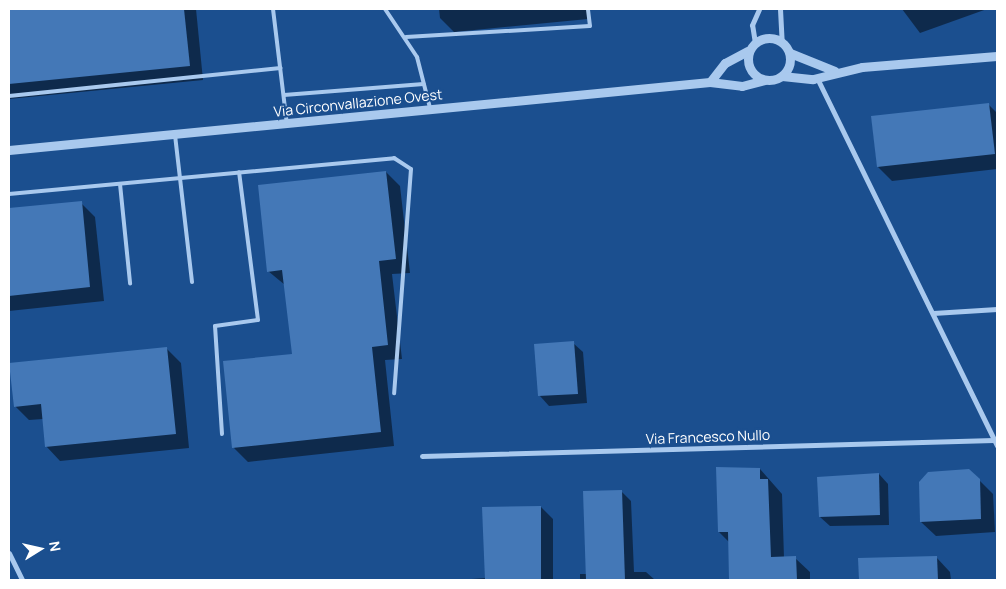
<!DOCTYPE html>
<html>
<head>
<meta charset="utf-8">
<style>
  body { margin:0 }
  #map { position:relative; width:1006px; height:589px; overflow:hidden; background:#1b4f8f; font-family:Manrope,sans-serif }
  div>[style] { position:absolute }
  .shadow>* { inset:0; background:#0007 }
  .building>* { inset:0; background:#4478b7 }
  .service>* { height:4px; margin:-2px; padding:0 2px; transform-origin:2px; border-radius:2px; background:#a9c9ee }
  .minor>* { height:5px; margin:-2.5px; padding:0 2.5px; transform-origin:2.5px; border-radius:2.5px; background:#a9c9ee }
  .tertiary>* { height:9px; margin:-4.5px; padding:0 4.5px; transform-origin:4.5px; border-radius:4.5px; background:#a9c9ee }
  .tertiary>.ring { margin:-4.5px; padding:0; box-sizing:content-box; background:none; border:9px solid #a9c9ee; border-radius:50% }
  span { translate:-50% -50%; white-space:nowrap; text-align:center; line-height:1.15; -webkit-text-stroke:4px #1b4f8f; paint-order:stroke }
  .street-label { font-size:14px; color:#fff }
  .frame { position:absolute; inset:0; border:10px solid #fff; pointer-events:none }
  .north { position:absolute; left:15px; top:524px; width:50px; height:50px; -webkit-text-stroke:4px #1b4f8f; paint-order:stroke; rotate:80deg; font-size:14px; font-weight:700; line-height:20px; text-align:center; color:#fff }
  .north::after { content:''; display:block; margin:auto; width:18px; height:22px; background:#fff; clip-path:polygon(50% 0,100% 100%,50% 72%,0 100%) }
</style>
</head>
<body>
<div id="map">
  <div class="shadow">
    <i style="clip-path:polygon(9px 9px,196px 9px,203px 80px,9px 99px)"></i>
    <i style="clip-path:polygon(439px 9px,587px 9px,588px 19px,454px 32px,440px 18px)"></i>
    <i style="clip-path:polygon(902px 9px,987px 9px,920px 33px)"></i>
    <i style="clip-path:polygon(988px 104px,997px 113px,997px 169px,892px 181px,878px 167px)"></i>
    <i style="clip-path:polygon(386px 172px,400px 186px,410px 273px,392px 274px,402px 359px,385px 360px,394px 446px,248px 462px,234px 448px,293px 355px,285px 285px,268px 271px)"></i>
    <i style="clip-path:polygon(81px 203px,95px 217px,104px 301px,9px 311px,9px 210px)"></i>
    <i style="clip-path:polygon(573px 343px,583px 352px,587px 403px,549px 406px,540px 396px)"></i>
    <i style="clip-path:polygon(167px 349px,181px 363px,189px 448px,60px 461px,46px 446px,43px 419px,29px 420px,15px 406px)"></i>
    <i style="clip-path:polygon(760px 469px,782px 494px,784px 558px,795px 558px,810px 572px,810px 580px,730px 580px,729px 542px,719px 532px)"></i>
    <i style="clip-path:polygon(879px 474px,888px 484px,889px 525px,830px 526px,820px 517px)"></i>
    <i style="clip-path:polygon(979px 480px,993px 494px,995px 532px,936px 536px,921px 522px)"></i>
    <i style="clip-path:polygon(621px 491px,631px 501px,634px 572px,646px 572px,655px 580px,580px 580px,580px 574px,587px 574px)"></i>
    <i style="clip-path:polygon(541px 507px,553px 519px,553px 580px,457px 580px,486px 578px)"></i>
    <i style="clip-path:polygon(936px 557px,950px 572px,951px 580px,860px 580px,859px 559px)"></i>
  </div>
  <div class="building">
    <i style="clip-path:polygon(9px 9px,184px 9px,190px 66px,9px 84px)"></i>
    <i style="clip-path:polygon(989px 103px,995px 154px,877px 167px,871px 116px)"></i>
    <i style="clip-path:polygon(386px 171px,396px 259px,379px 261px,388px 345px,372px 347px,381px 432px,232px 448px,223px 361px,292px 354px,282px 270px,267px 272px,258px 185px)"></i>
    <i style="clip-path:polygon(82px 201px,90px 287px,9px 296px,9px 208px)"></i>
    <i style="clip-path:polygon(574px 341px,578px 394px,538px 396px,534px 344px)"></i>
    <i style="clip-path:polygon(167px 347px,176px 434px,45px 447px,41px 404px,14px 407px,9px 363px)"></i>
    <i style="clip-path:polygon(716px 467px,760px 468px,760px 479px,768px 479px,771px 557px,796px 556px,797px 580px,729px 580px,728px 532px,718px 532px)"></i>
    <i style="clip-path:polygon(969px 469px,980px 479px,981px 519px,920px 522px,919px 482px,928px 472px)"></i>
    <i style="clip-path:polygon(879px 473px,880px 515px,819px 517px,817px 477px)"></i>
    <i style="clip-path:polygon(622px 490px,625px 580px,586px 580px,583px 491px)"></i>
    <i style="clip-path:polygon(541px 506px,541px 580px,485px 580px,482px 507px)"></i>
    <i style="clip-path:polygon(937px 556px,938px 580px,859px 580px,858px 558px)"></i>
  </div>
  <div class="service">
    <i style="left:273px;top:9px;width:116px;rotate:83.1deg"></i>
    <i style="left:385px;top:9px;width:58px;rotate:56.3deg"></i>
    <i style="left:417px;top:57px;width:53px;rotate:75.7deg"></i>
    <i style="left:406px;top:37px;width:184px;rotate:-3.4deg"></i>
    <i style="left:590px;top:26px;width:17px;rotate:-97deg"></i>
    <i style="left:284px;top:95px;width:140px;rotate:-4.5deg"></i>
    <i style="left:9px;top:96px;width:273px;rotate:-5.9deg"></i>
    <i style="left:175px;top:135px;width:148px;rotate:83.4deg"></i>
    <i style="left:120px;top:184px;width:100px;rotate:84.2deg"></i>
    <i style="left:9px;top:194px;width:387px;rotate:-5.3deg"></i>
    <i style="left:394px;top:158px;width:20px;rotate:33deg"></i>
    <i style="left:411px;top:169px;width:225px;rotate:94.3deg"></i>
    <i style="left:222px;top:434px;width:108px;rotate:-93.7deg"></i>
    <i style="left:215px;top:326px;width:43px;rotate:-7.9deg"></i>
    <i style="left:258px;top:320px;width:149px;rotate:-97.3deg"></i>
  </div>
  <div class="minor">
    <i style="left:780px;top:9px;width:33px;rotate:87deg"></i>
    <i style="left:755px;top:43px;width:18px;rotate:-99deg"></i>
    <i style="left:752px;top:25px;width:17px;rotate:-66deg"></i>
    <i style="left:817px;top:78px;width:409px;rotate:63.9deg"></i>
    <i style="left:933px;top:313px;width:64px;rotate:-3.6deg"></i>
    <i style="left:422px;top:456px;width:572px;rotate:-1.6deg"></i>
    <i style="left:9px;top:553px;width:30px;rotate:64deg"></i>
  </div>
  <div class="tertiary">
    <i class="ring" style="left:748px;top:38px;width:33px;height:33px"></i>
    <i style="left:790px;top:53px;width:48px;rotate:21.8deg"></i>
    <i style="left:782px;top:76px;width:31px;rotate:6deg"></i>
    <i style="left:813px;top:79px;width:50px;rotate:-13.8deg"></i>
    <i style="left:862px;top:67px;width:135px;rotate:-4.7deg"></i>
    <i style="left:710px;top:82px;width:24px;rotate:-52deg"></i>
    <i style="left:725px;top:63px;width:26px;rotate:-28deg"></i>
    <i style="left:9px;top:150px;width:704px;rotate:-5.54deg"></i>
    <i style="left:710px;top:82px;width:32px;rotate:7deg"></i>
    <i style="left:742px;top:86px;width:23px;rotate:-15deg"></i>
  </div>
  <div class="street-label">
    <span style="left:358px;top:103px;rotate:-6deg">Via Circonvallazione Ovest</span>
    <span style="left:708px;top:437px;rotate:-2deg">Via Francesco Nullo</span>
  </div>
  <div class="frame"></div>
  <div class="north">N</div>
</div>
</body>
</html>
